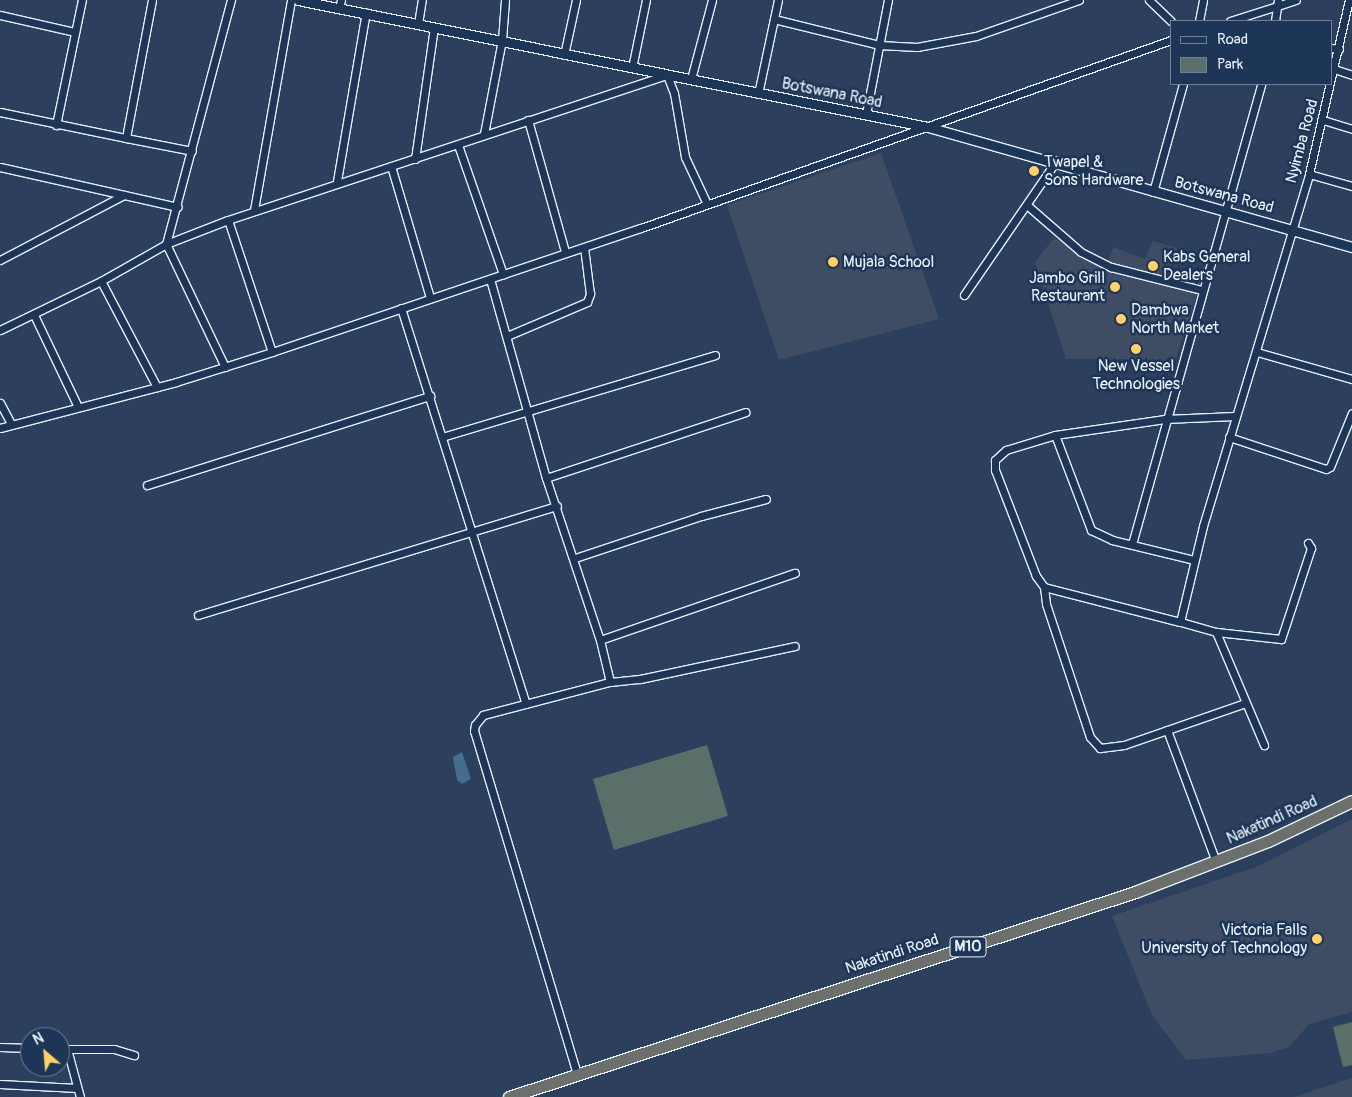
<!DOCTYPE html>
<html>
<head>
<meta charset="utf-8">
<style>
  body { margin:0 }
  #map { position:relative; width:1352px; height:1097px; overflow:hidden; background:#2c405d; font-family:Pangolin,sans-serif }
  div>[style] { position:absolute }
  .built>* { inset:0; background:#3f4d64 }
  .green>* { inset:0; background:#5a6f6a }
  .water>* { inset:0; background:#456e8d }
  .roads { filter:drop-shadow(1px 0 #e8f1f8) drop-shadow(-1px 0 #e8f1f8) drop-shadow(0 1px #e8f1f8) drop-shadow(0 -1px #e8f1f8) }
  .minor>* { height:7px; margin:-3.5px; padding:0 3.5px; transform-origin:3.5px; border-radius:3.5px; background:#1d3557 }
  .tertiary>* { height:9px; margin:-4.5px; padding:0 4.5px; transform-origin:4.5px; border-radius:4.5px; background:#1d3557 }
  .trunk>* { height:11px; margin:-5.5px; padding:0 5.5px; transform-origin:5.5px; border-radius:5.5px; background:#6c706d }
  .dots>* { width:14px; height:14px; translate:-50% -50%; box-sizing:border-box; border:2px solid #1d3557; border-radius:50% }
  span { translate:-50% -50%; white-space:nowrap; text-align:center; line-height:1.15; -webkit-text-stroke:5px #1d3557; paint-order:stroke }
  .shield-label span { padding:1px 4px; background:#1d3557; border:1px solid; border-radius:4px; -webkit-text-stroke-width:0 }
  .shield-label { font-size:15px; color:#e8f1f8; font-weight:700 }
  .street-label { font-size:16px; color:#e8f1f8 }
  .poi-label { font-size:16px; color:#e8f1f8 }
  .left { translate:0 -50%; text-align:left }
  .right { translate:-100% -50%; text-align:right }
  .legend { position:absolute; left:1170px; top:20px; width:162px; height:65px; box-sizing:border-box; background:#1d3557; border:1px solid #6e8097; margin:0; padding:6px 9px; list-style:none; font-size:15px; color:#e8f1f8 }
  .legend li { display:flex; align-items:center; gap:10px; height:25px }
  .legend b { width:25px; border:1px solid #6e8097 }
  .north { position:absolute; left:20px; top:1027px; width:50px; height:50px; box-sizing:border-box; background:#1d3557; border:1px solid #6e8097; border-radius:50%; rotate:333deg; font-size:14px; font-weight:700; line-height:20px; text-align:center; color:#e8f1f8 }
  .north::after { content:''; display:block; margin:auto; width:18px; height:22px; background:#ffd166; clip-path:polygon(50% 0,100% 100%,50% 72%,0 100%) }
</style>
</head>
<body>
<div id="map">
  <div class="built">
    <i style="clip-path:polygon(881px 153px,939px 319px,779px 360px,727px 205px)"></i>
    <i style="clip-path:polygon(1054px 238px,1107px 267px,1113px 247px,1145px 259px,1153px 241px,1177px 248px,1169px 272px,1201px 280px,1173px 367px,1140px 359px,1066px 359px,1035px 262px)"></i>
    <i style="clip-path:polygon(1352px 819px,1352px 1012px,1309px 1024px,1289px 1047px,1270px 1053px,1186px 1060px,1152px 1015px,1112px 916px,1259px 866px)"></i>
    <i style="clip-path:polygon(1352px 1078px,1352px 1097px,1294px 1097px)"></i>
  </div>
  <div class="green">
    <i style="clip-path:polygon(707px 745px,728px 816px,614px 850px,593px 779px)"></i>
    <i style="clip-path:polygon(1352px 1022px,1352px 1065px,1343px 1067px,1333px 1027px)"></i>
  </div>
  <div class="water">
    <i style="clip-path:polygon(462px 752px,471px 779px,462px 784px,457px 780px,453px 757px)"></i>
  </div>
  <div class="roads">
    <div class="minor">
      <i style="left:152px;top:0;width:140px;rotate:100.7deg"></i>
      <i style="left:126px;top:138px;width:67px;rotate:11.1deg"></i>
      <i style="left:1149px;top:0;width:30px;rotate:44deg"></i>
      <i style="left:339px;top:8px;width:8px;rotate:-76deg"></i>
      <i style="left:0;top:15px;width:77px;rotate:12.8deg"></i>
      <i style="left:774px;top:19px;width:108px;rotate:13.9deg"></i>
      <i style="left:879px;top:45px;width:38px;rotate:3deg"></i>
      <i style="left:917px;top:47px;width:60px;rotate:-10.6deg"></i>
      <i style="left:976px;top:36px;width:109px;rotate:-19.3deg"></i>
      <i style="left:1199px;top:21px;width:21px;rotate:-79deg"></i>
      <i style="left:1230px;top:21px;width:69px;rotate:-17.7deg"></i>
      <i style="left:1275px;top:21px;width:21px;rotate:-82deg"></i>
      <i style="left:418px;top:24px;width:24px;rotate:-81deg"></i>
      <i style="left:1331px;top:48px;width:8px;rotate:7deg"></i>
      <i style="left:564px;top:55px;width:56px;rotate:-77.7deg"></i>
      <i style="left:632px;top:68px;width:69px;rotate:-78.4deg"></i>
      <i style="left:1334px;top:69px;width:19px;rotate:18deg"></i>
      <i style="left:691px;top:79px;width:82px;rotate:-75.1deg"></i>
      <i style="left:758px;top:94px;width:96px;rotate:-78deg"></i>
      <i style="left:0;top:112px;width:129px;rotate:11.7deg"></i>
      <i style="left:866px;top:114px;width:116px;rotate:-79.1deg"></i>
      <i style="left:528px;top:120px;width:137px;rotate:74.3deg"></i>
      <i style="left:1323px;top:120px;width:30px;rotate:17deg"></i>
      <i style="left:56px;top:125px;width:128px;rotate:-78.3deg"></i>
      <i style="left:484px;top:134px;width:96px;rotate:-79.2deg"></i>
      <i style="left:502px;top:40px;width:40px;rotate:-85.7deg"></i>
      <i style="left:458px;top:145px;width:137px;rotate:70.8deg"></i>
      <i style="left:415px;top:159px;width:133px;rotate:-81.8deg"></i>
      <i style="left:391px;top:166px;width:138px;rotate:73.5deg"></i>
      <i style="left:0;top:167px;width:182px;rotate:12.7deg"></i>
      <i style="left:1309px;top:174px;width:45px;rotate:15.6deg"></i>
      <i style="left:337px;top:181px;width:171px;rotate:-80.3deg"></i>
      <i style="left:1153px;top:192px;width:112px;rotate:-74.5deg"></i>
      <i style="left:1028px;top:206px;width:70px;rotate:41deg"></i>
      <i style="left:1081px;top:252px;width:34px;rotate:27deg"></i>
      <i style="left:1111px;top:267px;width:93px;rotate:14.3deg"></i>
      <i style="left:254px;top:210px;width:213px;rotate:-80deg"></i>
      <i style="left:228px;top:220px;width:139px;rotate:71.6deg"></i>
      <i style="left:0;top:260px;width:140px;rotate:-27.7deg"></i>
      <i style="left:490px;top:279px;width:207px;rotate:74.3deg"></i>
      <i style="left:546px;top:478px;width:171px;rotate:71.6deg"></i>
      <i style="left:600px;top:640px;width:43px;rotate:76.6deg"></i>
      <i style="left:101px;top:281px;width:120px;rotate:62.2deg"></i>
      <i style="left:964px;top:295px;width:163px;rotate:-55.5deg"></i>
      <i style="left:401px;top:308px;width:415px;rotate:72.5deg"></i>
      <i style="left:34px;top:315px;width:102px;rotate:64.4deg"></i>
      <i style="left:0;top:330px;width:112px;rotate:-25.9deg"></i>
      <i style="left:101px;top:281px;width:75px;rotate:-29.6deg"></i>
      <i style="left:166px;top:244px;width:66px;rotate:-21.2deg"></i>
      <i style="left:228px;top:220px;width:462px;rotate:-18.3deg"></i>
      <i style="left:667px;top:75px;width:19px;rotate:69deg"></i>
      <i style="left:674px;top:93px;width:65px;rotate:80.2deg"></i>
      <i style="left:685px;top:157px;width:52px;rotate:64.9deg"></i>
      <i style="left:507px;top:336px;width:87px;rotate:-23deg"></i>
      <i style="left:587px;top:302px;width:9px;rotate:-69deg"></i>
      <i style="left:590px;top:294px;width:47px;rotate:-97.3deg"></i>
      <i style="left:1257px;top:352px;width:99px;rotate:15.9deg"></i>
      <i style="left:225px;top:367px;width:136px;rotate:-115.6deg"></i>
      <i style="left:166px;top:244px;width:253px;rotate:-75.1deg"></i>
      <i style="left:0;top:403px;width:24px;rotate:62deg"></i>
      <i style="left:0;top:428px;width:182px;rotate:-14.6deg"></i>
      <i style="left:176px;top:382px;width:101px;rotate:-17.4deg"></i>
      <i style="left:272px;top:352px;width:389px;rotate:-18.6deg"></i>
      <i style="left:641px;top:228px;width:562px;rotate:-19.53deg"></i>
      <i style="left:1055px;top:435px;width:102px;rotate:69.2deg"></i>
      <i style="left:1091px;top:530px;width:23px;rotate:25deg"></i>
      <i style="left:1112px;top:540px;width:84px;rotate:13.7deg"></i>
      <i style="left:442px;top:437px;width:285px;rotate:-16.7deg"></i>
      <i style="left:1229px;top:437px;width:102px;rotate:18.3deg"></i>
      <i style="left:1326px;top:469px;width:4px;rotate:-27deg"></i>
      <i style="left:1330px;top:467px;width:58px;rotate:-67.8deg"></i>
      <i style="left:546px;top:478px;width:210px;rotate:-18.3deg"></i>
      <i style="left:147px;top:485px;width:297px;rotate:-17.5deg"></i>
      <i style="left:1308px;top:543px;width:6px;rotate:59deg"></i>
      <i style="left:1311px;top:548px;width:96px;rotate:108.2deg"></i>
      <i style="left:1281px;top:639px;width:65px;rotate:-173.9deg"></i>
      <i style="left:1216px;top:632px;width:37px;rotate:-164deg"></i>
      <i style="left:1180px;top:622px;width:99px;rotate:-76.5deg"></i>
      <i style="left:1203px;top:526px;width:368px;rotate:-73.2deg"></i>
      <i style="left:1309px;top:174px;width:179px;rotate:-77.1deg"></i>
      <i style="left:1132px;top:544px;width:478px;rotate:-74.3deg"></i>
      <i style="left:575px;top:558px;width:133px;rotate:-18.4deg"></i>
      <i style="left:701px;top:516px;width:67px;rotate:-14.7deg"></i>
      <i style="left:1044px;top:587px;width:17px;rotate:83deg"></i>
      <i style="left:1046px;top:604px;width:140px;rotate:71.7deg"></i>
      <i style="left:1090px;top:737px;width:15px;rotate:48deg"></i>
      <i style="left:1100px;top:748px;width:24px;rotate:-7deg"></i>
      <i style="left:1124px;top:745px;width:128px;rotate:-19.1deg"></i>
      <i style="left:198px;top:615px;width:375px;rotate:-16.9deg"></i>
      <i style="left:1180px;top:622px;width:140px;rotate:-165.6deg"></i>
      <i style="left:1044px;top:587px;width:14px;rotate:-126deg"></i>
      <i style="left:1036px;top:576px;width:114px;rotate:-111.1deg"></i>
      <i style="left:995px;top:470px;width:10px;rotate:-90deg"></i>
      <i style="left:995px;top:460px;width:15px;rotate:-42deg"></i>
      <i style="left:1006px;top:450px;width:51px;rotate:-17deg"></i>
      <i style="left:1055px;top:435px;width:111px;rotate:-8.3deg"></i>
      <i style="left:1165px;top:419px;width:70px;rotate:-2.5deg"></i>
      <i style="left:1216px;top:632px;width:123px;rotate:67deg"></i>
      <i style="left:600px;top:640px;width:206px;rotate:-19deg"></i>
      <i style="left:1167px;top:730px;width:141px;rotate:69.6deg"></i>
      <i style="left:0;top:1047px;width:30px;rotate:2deg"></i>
      <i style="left:60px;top:1049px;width:54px"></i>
      <i style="left:114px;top:1049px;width:21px;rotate:17deg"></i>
      <i style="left:67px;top:1049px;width:50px;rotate:74.8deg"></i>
      <i style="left:577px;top:1074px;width:358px;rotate:-106.7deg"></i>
      <i style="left:474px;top:731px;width:6px;rotate:-81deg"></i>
      <i style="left:475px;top:725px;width:13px;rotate:-51deg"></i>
      <i style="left:483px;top:715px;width:131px;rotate:-14.6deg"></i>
      <i style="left:610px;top:682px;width:30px;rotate:-6deg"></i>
      <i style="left:640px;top:679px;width:158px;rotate:-12deg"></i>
      <i style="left:0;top:1084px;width:77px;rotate:3deg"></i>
    </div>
    <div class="tertiary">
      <i style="left:298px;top:0;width:643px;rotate:11.4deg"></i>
      <i style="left:928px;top:127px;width:441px;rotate:15.8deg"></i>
    </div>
    <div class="trunk">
      <i style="left:509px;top:1097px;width:659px;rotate:-18.13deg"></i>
      <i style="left:1135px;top:892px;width:142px;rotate:-21deg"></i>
      <i style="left:1268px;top:841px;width:93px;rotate:-25.5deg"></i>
    </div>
  </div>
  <div class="dots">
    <i style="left:1034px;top:171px;background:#ffd166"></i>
    <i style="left:833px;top:262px;background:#ffd166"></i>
    <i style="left:1153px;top:266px;background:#ffd166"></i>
    <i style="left:1115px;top:287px;background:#ffd166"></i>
    <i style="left:1121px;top:319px;background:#ffd166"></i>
    <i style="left:1136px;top:349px;background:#ffd166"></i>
    <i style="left:1317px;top:939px;background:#ffd166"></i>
  </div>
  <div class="shield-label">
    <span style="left:968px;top:947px">M10</span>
  </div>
  <div class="street-label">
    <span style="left:832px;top:93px;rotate:11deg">Botswana Road</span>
    <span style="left:1302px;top:141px;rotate:-75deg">Nyimba Road</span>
    <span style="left:1224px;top:195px;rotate:15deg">Botswana Road</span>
    <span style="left:1272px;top:820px;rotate:-24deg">Nakatindi Road</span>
    <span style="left:892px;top:954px;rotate:-18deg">Nakatindi Road</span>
  </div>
  <div class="poi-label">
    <span class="left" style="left:1044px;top:171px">Twapel &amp;<br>Sons Hardware</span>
    <span class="left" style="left:1163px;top:266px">Kabs General<br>Dealers</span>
    <span class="left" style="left:843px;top:262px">Mujala School</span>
    <span class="right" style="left:1105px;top:287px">Jambo Grill<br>Restaurant</span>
    <span class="left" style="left:1131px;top:319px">Dambwa<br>North Market</span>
    <span style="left:1136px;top:375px">New Vessel<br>Technologies</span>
    <span class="right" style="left:1307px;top:939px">Victoria Falls<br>University of Technology</span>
  </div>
  <ul class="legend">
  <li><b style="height:6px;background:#1d3557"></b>Road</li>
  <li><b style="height:14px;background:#5a6f6a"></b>Park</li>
  </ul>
  <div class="north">N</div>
</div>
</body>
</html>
